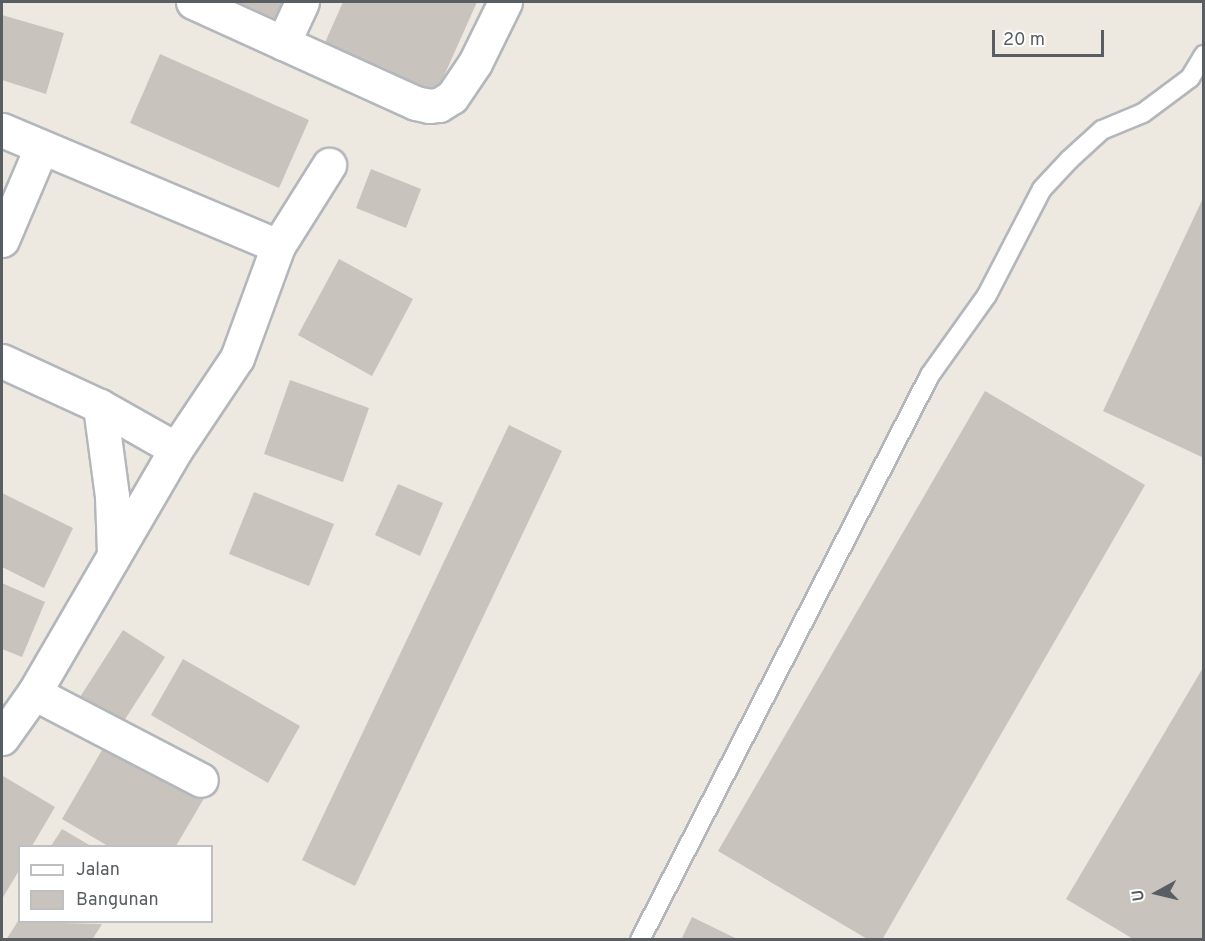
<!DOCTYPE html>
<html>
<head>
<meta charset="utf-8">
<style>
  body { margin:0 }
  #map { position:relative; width:1205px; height:941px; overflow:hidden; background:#ede9e0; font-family:Overpass,sans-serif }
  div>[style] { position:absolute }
  .building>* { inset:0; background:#c8c3bd }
  .roads { filter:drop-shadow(2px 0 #b3b7bc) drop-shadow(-2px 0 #b3b7bc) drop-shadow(0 2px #b3b7bc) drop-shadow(0 -2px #b3b7bc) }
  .service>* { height:18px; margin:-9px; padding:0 9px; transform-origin:9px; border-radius:9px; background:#fff }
  .minor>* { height:33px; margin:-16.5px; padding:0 16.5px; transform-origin:16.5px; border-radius:16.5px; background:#fff }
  span { translate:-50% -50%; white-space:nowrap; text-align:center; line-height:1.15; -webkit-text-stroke:4.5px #fff; paint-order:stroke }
  .frame { position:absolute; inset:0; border:3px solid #595e62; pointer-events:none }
  .legend { position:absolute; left:18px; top:845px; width:195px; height:78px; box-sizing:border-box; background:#fff; border:2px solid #bdbfc0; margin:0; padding:8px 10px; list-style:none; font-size:18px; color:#595e62 }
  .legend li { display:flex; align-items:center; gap:12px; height:30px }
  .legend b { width:30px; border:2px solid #bdbfc0 }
  .north { position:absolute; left:1127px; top:863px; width:60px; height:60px; -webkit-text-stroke:4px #fff; paint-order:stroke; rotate:262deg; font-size:16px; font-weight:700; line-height:24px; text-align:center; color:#595e62 }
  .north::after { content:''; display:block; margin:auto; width:21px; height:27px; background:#595e62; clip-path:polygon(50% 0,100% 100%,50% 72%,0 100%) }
  .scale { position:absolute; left:992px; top:30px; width:112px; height:27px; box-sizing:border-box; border:3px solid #595e62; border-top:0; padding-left:8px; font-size:18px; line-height:21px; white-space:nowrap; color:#595e62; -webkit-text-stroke:4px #fff; paint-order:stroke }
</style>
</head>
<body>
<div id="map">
  <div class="building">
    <i style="clip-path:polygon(215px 2px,289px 2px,273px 32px)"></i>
    <i style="clip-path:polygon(343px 2px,477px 2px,435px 96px,323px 47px)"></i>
    <i style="clip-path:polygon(2px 15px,64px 33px,46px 94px,2px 80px)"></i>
    <i style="clip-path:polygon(160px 54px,309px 120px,279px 188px,130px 123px)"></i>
    <i style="clip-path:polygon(371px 169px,421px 189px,406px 228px,356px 208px)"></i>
    <i style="clip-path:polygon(1204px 196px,1204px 458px,1103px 411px)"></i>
    <i style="clip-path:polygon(339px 259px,413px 299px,372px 376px,298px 335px)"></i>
    <i style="clip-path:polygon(290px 380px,369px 408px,343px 482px,264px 454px)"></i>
    <i style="clip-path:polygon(985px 391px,1145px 485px,882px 940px,869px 940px,718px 851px)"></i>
    <i style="clip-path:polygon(509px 425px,562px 451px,355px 886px,302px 860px)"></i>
    <i style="clip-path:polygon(398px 484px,443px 503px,420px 556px,375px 535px)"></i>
    <i style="clip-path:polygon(254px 492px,334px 524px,309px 586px,229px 554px)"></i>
    <i style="clip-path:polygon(2px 493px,73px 528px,44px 588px,2px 567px)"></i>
    <i style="clip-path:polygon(2px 583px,45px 602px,22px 657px,2px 649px)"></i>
    <i style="clip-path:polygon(123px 630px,165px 657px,122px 724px,80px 697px)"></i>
    <i style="clip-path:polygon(183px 659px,300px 726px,268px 783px,151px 715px)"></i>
    <i style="clip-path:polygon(1204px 666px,1204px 940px,1135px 940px,1066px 899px)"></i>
    <i style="clip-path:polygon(109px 738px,206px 795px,176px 846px,108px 846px,62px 819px)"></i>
    <i style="clip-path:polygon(3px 776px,55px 807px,32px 846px,20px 846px,20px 869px,2px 899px)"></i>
    <i style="clip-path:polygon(62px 829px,91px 846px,51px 846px)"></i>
    <i style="clip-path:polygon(692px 917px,739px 940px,681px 940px)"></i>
    <i style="clip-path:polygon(20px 918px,20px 922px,102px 924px,92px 940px,6px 940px)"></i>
  </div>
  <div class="roads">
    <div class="service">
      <i style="left:640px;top:940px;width:635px;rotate:-62.83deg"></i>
      <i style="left:930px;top:375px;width:98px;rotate:-54.5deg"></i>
      <i style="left:987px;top:295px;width:119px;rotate:-62.6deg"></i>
      <i style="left:1042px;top:189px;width:40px;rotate:-47deg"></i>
      <i style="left:1069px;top:160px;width:45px;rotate:-42.3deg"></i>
      <i style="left:1102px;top:130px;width:44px;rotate:-22.5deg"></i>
      <i style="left:1143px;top:113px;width:59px;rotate:-36.7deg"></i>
      <i style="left:1190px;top:78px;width:27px;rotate:-59deg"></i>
    </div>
    <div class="minor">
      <i style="left:193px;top:2px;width:245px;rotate:24.4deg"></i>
      <i style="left:416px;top:103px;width:13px;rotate:13deg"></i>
      <i style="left:429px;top:106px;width:10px;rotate:-6deg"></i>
      <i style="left:439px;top:105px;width:15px;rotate:-32deg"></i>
      <i style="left:452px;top:97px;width:41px;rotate:-55.9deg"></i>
      <i style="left:475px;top:63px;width:68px;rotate:-63.8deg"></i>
      <i style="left:283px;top:43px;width:45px;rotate:-65.1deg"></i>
      <i style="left:2px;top:130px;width:299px;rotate:22.8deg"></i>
      <i style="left:2px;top:240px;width:100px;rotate:-67deg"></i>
      <i style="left:2px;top:361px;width:108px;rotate:24.7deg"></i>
      <i style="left:100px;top:406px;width:87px;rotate:29.5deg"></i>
      <i style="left:100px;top:406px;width:91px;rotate:82.4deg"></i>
      <i style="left:112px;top:496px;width:58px;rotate:88deg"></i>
      <i style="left:34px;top:693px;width:188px;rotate:27.5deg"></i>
      <i style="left:2px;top:738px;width:55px;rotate:-54.6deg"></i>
      <i style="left:34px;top:693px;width:282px;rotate:-59.8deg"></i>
      <i style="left:176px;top:449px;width:110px;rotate:-56.2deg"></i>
      <i style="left:237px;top:358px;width:119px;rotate:-69.9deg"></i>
      <i style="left:278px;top:246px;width:96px;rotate:-57.8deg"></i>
    </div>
  </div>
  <div class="frame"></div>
  <ul class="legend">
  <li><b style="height:8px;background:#fff"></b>Jalan</li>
  <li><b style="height:16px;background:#c8c3bd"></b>Bangunan</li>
  </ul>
  <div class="north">U</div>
  <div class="scale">20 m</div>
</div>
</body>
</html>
